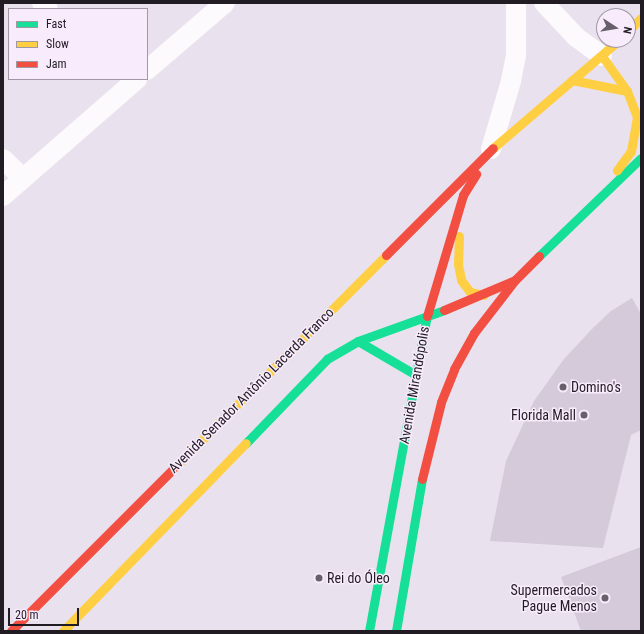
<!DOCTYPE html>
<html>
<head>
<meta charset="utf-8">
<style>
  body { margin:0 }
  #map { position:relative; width:644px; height:634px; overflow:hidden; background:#e9e1ed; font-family:"Roboto Condensed",sans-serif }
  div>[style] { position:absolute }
  .building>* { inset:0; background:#d4cad9 }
  .street>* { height:20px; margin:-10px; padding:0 10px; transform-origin:10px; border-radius:10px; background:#fcfafc }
  .fast>* { height:9px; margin:-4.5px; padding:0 4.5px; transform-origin:4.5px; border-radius:4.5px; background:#16e098 }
  .slow>* { height:9px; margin:-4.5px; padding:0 4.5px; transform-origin:4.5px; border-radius:4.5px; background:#ffcf43 }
  .jam>* { height:9px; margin:-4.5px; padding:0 4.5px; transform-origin:4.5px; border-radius:4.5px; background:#f24e42 }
  .dots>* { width:11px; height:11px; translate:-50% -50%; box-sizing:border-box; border:2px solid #f7ebfc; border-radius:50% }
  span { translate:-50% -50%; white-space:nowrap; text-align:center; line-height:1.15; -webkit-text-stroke:3px #f7ebfc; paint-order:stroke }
  .street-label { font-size:14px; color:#211b23 }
  .poi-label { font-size:14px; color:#211b23 }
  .left { translate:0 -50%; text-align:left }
  .right { translate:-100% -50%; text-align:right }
  .frame { position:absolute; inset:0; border:4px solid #211b23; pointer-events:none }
  .legend { position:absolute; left:8px; top:8px; width:140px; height:72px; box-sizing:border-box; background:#f7ebfc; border:1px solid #a198a5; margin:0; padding:5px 7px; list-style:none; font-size:12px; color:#211b23 }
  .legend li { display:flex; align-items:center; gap:8px; height:20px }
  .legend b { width:20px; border:1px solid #a198a5 }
  .north { position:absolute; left:596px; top:8px; width:40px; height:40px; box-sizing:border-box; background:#f7ebfc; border:1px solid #a198a5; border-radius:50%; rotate:102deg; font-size:11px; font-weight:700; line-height:16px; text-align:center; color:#211b23 }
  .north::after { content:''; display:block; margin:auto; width:14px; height:18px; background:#67606a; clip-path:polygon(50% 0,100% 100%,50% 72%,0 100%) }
  .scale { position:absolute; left:8px; top:608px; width:71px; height:18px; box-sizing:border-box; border:2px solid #211b23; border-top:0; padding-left:5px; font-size:12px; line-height:14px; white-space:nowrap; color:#211b23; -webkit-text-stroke:3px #f7ebfc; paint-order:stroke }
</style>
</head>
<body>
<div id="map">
  <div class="building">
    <i style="clip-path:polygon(632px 298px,641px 314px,641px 430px,631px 435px,603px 548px,490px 541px,506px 461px,534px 401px,564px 359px,592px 329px,611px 311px)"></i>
    <i style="clip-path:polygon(641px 547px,641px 631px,581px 631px,561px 577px)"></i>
  </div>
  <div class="street">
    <i style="left:42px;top:3px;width:8px;rotate:45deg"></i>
    <i style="left:544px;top:3px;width:47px;rotate:46.7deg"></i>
    <i style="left:576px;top:37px;width:32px;rotate:36deg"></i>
    <i style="left:147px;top:70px;width:103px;rotate:-40.7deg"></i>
    <i style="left:491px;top:149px;width:71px;rotate:-73.6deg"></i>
    <i style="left:511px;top:81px;width:25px;rotate:-79deg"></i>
    <i style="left:516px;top:56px;width:53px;rotate:-90deg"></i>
    <i style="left:3px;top:159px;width:28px;rotate:44deg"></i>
    <i style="left:3px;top:196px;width:178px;rotate:-41.1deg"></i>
  </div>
  <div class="fast">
    <i style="left:539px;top:256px;width:141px;rotate:-43.9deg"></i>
    <i style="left:358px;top:341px;width:67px;rotate:30.4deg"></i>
    <i style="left:246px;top:443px;width:117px;rotate:-46deg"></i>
    <i style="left:327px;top:359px;width:36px;rotate:-30deg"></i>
    <i style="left:358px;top:341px;width:91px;rotate:-19.8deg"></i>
    <i style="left:369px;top:631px;width:320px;rotate:-79.6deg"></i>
    <i style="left:396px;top:631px;width:154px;rotate:-80.3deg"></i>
  </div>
  <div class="slow">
    <i style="left:628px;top:31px;width:18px;rotate:-45deg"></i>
    <i style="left:602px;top:56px;width:43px;rotate:54.5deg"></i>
    <i style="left:627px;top:91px;width:28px;rotate:69deg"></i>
    <i style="left:637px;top:117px;width:35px;rotate:100deg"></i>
    <i style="left:631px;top:151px;width:24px;rotate:126deg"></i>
    <i style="left:572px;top:80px;width:56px;rotate:11.3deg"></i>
    <i style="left:493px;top:148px;width:166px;rotate:-40.6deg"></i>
    <i style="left:459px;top:236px;width:28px;rotate:92deg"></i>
    <i style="left:458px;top:264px;width:16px;rotate:79deg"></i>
    <i style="left:461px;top:280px;width:15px;rotate:53deg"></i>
    <i style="left:470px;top:292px;width:14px;rotate:12deg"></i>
    <i style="left:172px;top:470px;width:303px;rotate:-45.1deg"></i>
    <i style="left:63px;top:631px;width:262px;rotate:-45.8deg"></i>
  </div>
  <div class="jam">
    <i style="left:386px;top:255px;width:151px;rotate:-45deg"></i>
    <i style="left:444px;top:310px;width:77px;rotate:-22.9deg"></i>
    <i style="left:427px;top:316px;width:126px;rotate:-73.4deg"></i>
    <i style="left:463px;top:195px;width:25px;rotate:-58deg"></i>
    <i style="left:422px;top:479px;width:79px;rotate:-76.1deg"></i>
    <i style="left:441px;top:402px;width:35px;rotate:-68deg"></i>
    <i style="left:454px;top:369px;width:41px;rotate:-60.9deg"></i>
    <i style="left:474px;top:333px;width:67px;rotate:-52.3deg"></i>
    <i style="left:515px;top:280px;width:34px;rotate:-45deg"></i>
    <i style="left:11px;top:631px;width:228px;rotate:-45deg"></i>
  </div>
  <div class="dots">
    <i style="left:563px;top:387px;background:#67606a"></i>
    <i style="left:584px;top:415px;background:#67606a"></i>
    <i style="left:319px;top:578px;background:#67606a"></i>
    <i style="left:605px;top:598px;background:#67606a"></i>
  </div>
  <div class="street-label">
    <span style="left:414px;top:385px;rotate:-80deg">Avenida Mirandópolis</span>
    <span style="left:251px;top:390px;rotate:-45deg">Avenida Senador Antônio Lacerda Franco</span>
  </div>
  <div class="poi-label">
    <span class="left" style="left:571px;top:387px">Domino's</span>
    <span class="right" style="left:576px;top:415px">Florida Mall</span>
    <span class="left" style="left:327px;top:578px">Rei do Óleo</span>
    <span class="right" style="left:597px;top:598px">Supermercados<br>Pague Menos</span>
  </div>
  <div class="frame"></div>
  <ul class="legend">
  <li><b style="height:5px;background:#16e098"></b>Fast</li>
  <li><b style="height:5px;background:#ffcf43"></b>Slow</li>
  <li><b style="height:5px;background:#f24e42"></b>Jam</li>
  </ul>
  <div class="north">N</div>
  <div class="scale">20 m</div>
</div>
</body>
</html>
